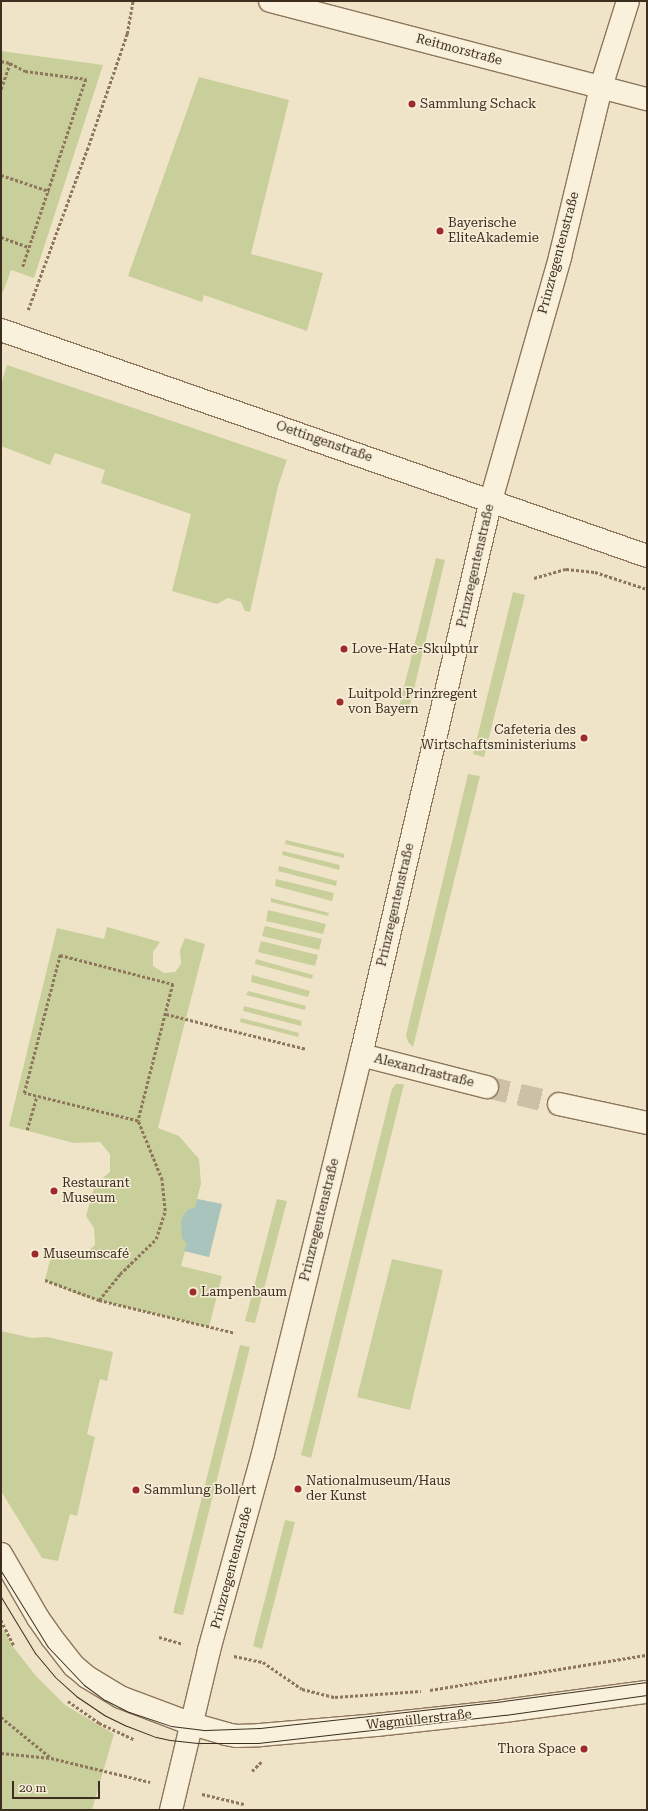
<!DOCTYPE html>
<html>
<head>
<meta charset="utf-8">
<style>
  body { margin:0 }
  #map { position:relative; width:648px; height:1811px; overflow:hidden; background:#f0e4c8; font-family:"Roboto Serif",serif }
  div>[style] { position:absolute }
  .green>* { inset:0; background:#c9cf9b }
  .water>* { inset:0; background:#a9c4bc }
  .street-tunnel>* { height:22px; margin-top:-11px; transform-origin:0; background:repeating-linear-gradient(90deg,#ccc0a6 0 22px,transparent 0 33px) }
  .path>* { height:2.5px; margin-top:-1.25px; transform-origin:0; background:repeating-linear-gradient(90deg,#8d765c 0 3px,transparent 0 5px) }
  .roads { filter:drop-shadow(1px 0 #8d765c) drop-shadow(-1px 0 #8d765c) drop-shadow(0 1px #8d765c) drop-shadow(0 -1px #8d765c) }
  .street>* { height:22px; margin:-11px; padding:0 11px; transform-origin:11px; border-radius:11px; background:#faf1dc }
  .secondary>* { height:22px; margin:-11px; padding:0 11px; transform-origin:11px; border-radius:11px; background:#faf1dc }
  .tram>* { height:1px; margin:-0.5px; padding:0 0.5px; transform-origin:0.5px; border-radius:0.5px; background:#3d2e20 }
  .dots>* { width:11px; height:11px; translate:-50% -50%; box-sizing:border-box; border:2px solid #f7eed8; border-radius:50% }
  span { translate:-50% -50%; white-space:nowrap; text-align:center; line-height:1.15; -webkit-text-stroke:3px #f7eed8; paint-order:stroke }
  .street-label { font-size:13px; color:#3d2e20 }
  .poi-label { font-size:13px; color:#3d2e20 }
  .left { translate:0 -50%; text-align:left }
  .right { translate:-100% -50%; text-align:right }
  .frame { position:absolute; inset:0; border:2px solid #3d2e20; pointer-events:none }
  .scale { position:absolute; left:12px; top:1781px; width:88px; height:18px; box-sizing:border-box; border:2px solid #3d2e20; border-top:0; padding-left:5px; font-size:12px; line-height:14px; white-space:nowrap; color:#3d2e20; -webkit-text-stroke:3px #f7eed8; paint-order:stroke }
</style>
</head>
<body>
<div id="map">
  <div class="green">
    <i style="clip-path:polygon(1px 51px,103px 65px,34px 278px,11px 270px,3px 292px,1px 292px)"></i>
    <i style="clip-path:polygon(199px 77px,289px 100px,251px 254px,323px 273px,307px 331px,204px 295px,202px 302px,128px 276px)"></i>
    <i style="clip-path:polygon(7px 365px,287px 460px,278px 486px,250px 612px,245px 611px,241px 602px,228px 598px,217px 604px,172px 591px,191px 514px,101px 483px,105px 470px,55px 453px,50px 465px,1px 446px,1px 384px)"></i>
    <i style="clip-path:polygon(436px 558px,445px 560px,408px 714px,398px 711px)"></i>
    <i style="clip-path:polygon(513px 592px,525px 595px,484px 757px,473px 754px)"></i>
    <i style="clip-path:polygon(468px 774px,480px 776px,413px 1047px,408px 1042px,406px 1035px)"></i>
    <i style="clip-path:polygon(286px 840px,344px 854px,344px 858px,285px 844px)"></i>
    <i style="clip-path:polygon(283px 851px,340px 865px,339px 870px,282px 855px)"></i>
    <i style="clip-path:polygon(279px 866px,337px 881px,336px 886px,278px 871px)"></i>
    <i style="clip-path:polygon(276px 879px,334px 893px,332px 901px,275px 886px)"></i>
    <i style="clip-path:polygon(271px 898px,329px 913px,328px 916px,271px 902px)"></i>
    <i style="clip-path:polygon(268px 910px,326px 924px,323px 934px,266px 921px)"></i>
    <i style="clip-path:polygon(265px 926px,322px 939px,319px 950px,262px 936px)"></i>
    <i style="clip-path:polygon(107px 927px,160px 942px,153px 952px,153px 966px,164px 973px,175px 972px,181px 964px,180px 950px,185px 938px,205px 944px,158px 1128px,179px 1136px,199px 1159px,201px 1184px,197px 1199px,222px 1204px,209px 1257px,185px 1251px,181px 1266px,222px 1276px,209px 1327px,84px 1297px,45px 1280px,53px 1248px,68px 1258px,84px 1255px,95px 1245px,94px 1228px,86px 1216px,95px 1184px,110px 1172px,110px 1154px,100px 1142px,74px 1143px,9px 1126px,57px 928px,104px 939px)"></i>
    <i style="clip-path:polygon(261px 941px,318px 955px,315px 966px,258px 952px)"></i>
    <i style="clip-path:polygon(256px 959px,313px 975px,312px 979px,255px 964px)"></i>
    <i style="clip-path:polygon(252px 975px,310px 991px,308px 997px,251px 982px)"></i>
    <i style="clip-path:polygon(248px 991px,306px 1006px,305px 1010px,246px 995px)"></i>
    <i style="clip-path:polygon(244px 1006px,302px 1021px,301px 1026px,243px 1011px)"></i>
    <i style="clip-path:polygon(241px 1018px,299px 1033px,298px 1037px,240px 1022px)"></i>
    <i style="clip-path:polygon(396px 1084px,404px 1084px,311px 1458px,301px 1455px,392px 1089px)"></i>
    <i style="clip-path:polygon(277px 1199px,287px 1201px,255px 1323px,245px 1321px)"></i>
    <i style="clip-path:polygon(392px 1259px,443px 1270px,410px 1410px,357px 1397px)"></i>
    <i style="clip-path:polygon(1px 1331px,32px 1338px,47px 1337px,113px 1352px,107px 1381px,100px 1379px,87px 1434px,95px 1437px,77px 1516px,70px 1514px,58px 1561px,42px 1558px,1px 1491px)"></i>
    <i style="clip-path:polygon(240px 1345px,250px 1347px,183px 1615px,173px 1613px)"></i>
    <i style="clip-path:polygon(285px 1520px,295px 1522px,262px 1649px,253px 1646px)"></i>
    <i style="clip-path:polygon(1px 1626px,14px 1648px,36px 1676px,65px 1705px,114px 1734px,92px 1810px,1px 1810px)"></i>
  </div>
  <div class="water">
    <i style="clip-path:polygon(197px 1199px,222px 1204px,209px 1257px,184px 1251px,187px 1244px,182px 1238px,181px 1222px,184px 1214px,189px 1209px,195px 1208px)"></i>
  </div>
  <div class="street-tunnel">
    <i style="left:487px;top:1087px;width:74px;rotate:13.3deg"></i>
  </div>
  <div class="path">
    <i style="left:1px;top:61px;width:9px;rotate:13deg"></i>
    <i style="left:10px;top:63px;width:17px;rotate:28deg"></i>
    <i style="left:25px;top:71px;width:62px;rotate:7.5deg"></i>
    <i style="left:86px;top:79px;width:200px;rotate:108.6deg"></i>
    <i style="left:1px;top:89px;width:28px;rotate:-71deg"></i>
    <i style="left:1px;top:175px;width:51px;rotate:18.4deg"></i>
    <i style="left:1px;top:237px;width:30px;rotate:20deg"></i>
    <i style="left:28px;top:310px;width:171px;rotate:-69.8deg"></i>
    <i style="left:87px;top:150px;width:123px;rotate:-71deg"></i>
    <i style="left:127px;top:34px;width:34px;rotate:-80deg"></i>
    <i style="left:534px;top:578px;width:33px;rotate:-16deg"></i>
    <i style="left:566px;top:569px;width:29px;rotate:6deg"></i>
    <i style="left:595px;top:572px;width:55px;rotate:18.1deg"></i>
    <i style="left:166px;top:1014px;width:144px;rotate:14deg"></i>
    <i style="left:27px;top:1130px;width:35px;rotate:-74deg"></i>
    <i style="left:45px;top:1280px;width:58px;rotate:20.3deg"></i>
    <i style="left:99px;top:1300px;width:140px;rotate:13.6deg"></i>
    <i style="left:99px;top:1300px;width:33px;rotate:-51deg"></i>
    <i style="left:120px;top:1274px;width:50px;rotate:-44.2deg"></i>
    <i style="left:156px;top:1239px;width:29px;rotate:-72deg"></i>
    <i style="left:165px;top:1211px;width:31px;rotate:-96deg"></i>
    <i style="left:162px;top:1180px;width:64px;rotate:-112.1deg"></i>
    <i style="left:138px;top:1121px;width:117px;rotate:-166.2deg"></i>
    <i style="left:24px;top:1093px;width:143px;rotate:-75.4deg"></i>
    <i style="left:60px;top:955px;width:117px;rotate:14.4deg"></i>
    <i style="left:173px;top:984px;width:141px;rotate:104.3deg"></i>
    <i style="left:1px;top:1620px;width:29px;rotate:63deg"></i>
    <i style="left:159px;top:1637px;width:25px;rotate:16deg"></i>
    <i style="left:234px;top:1656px;width:30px;rotate:12deg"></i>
    <i style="left:263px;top:1662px;width:47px;rotate:34.7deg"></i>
    <i style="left:302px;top:1689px;width:34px;rotate:14deg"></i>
    <i style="left:335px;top:1697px;width:86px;rotate:-4deg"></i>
    <i style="left:430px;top:1690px;width:220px;rotate:-9.2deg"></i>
    <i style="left:68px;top:1701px;width:38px;rotate:35deg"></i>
    <i style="left:99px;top:1723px;width:40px;rotate:25deg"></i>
    <i style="left:1px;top:1717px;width:63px;rotate:39.2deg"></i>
    <i style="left:1px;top:1753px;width:50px;rotate:5.7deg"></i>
    <i style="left:51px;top:1758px;width:102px;rotate:13.6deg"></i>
    <i style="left:252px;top:1771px;width:13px;rotate:-45deg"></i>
    <i style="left:202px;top:1794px;width:43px;rotate:13.4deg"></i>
  </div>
  <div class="roads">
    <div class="street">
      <i style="left:270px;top:1px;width:390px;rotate:14.6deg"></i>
      <i style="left:361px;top:1055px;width:130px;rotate:14.3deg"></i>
      <i style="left:559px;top:1104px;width:90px;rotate:12.2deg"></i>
      <i style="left:1px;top:1554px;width:74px;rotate:60deg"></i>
      <i style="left:38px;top:1618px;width:24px;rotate:55deg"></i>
      <i style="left:52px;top:1638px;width:36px;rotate:52deg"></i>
      <i style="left:74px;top:1666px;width:17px;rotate:40deg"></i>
      <i style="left:87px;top:1677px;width:39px;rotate:31deg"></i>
      <i style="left:120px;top:1697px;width:77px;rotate:20.6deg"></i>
      <i style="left:192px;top:1724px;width:35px;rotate:16deg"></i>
      <i style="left:226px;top:1734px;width:10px;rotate:11deg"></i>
      <i style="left:236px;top:1736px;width:24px;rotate:-2deg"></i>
      <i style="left:260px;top:1735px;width:116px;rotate:-4.9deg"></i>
      <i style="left:376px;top:1725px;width:129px;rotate:-6.2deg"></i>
      <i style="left:504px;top:1711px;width:144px;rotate:-7.6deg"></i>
    </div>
    <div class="secondary">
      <i style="left:1px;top:330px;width:684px;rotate:19.28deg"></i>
      <i style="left:171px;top:1810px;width:164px;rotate:-76.6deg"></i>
      <i style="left:209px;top:1650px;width:203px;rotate:-74.6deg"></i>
      <i style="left:263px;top:1454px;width:411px;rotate:-76.2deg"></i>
      <i style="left:361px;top:1055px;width:570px;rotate:-76.82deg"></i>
      <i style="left:491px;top:500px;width:253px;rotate:-74.1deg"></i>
      <i style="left:560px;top:257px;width:175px;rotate:-76.4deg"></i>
      <i style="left:601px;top:87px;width:90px;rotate:-72.6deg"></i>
    </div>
  </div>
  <div class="tram">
    <i style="left:1px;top:1571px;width:89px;rotate:58.3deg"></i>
    <i style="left:48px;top:1647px;width:52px;rotate:46.5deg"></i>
    <i style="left:84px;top:1685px;width:26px;rotate:36deg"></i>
    <i style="left:105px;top:1700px;width:27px;rotate:27deg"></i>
    <i style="left:129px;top:1712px;width:44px;rotate:18.4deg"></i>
    <i style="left:171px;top:1726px;width:35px;rotate:7deg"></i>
    <i style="left:206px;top:1730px;width:54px;rotate:-2.1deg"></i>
    <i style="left:260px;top:1728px;width:244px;rotate:-6.3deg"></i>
    <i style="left:503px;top:1701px;width:145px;rotate:-7.5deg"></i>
    <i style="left:1px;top:1597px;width:66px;rotate:58.7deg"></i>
    <i style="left:35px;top:1653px;width:31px;rotate:50deg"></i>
    <i style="left:55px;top:1677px;width:28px;rotate:42deg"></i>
    <i style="left:76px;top:1696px;width:34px;rotate:34deg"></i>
    <i style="left:104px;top:1715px;width:25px;rotate:26deg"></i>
    <i style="left:127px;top:1726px;width:31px;rotate:21deg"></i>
    <i style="left:156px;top:1737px;width:14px;rotate:12deg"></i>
    <i style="left:170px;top:1740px;width:30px;rotate:6deg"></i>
    <i style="left:200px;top:1743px;width:58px"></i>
    <i style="left:258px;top:1743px;width:249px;rotate:-6.5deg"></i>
    <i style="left:505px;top:1715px;width:143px;rotate:-8deg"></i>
  </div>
  <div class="dots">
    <i style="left:412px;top:104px;background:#9e2a2b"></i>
    <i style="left:440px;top:231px;background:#9e2a2b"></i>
    <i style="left:344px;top:649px;background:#9e2a2b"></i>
    <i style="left:340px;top:702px;background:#9e2a2b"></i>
    <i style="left:584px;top:738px;background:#9e2a2b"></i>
    <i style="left:54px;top:1191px;background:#9e2a2b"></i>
    <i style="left:35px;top:1254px;background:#9e2a2b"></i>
    <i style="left:193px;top:1292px;background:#9e2a2b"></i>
    <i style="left:298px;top:1489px;background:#9e2a2b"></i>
    <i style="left:136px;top:1490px;background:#9e2a2b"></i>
    <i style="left:584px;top:1749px;background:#9e2a2b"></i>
  </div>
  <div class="street-label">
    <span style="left:459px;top:50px;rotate:15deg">Reitmorstraße</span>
    <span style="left:559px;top:253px;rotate:-75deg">Prinzregentenstraße</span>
    <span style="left:324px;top:442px;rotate:19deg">Oettingenstraße</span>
    <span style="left:476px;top:566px;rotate:-77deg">Prinzregentenstraße</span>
    <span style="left:396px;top:905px;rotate:-77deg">Prinzregentenstraße</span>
    <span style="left:424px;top:1071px;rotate:14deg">Alexandrastraße</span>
    <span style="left:320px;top:1220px;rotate:-76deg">Prinzregentenstraße</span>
    <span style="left:232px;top:1568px;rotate:-75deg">Prinzregentenstraße</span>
    <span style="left:419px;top:1720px;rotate:-6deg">Wagmüllerstraße</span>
  </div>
  <div class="poi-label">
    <span class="left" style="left:420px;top:104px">Sammlung Schack</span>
    <span class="left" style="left:448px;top:231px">Bayerische<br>EliteAkademie</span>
    <span class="left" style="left:352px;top:649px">Love-Hate-Skulptur</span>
    <span class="left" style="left:348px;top:702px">Luitpold Prinzregent<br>von Bayern</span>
    <span class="right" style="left:576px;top:738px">Cafeteria des<br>Wirtschaftsministeriums</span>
    <span class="left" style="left:62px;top:1191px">Restaurant<br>Museum</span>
    <span class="left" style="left:43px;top:1254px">Museumscafé</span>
    <span class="left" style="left:201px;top:1292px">Lampenbaum</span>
    <span class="left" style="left:306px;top:1489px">Nationalmuseum/Haus<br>der Kunst</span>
    <span class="left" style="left:144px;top:1490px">Sammlung Bollert</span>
    <span class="right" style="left:576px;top:1749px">Thora Space</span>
  </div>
  <div class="frame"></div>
  <div class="scale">20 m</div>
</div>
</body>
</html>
